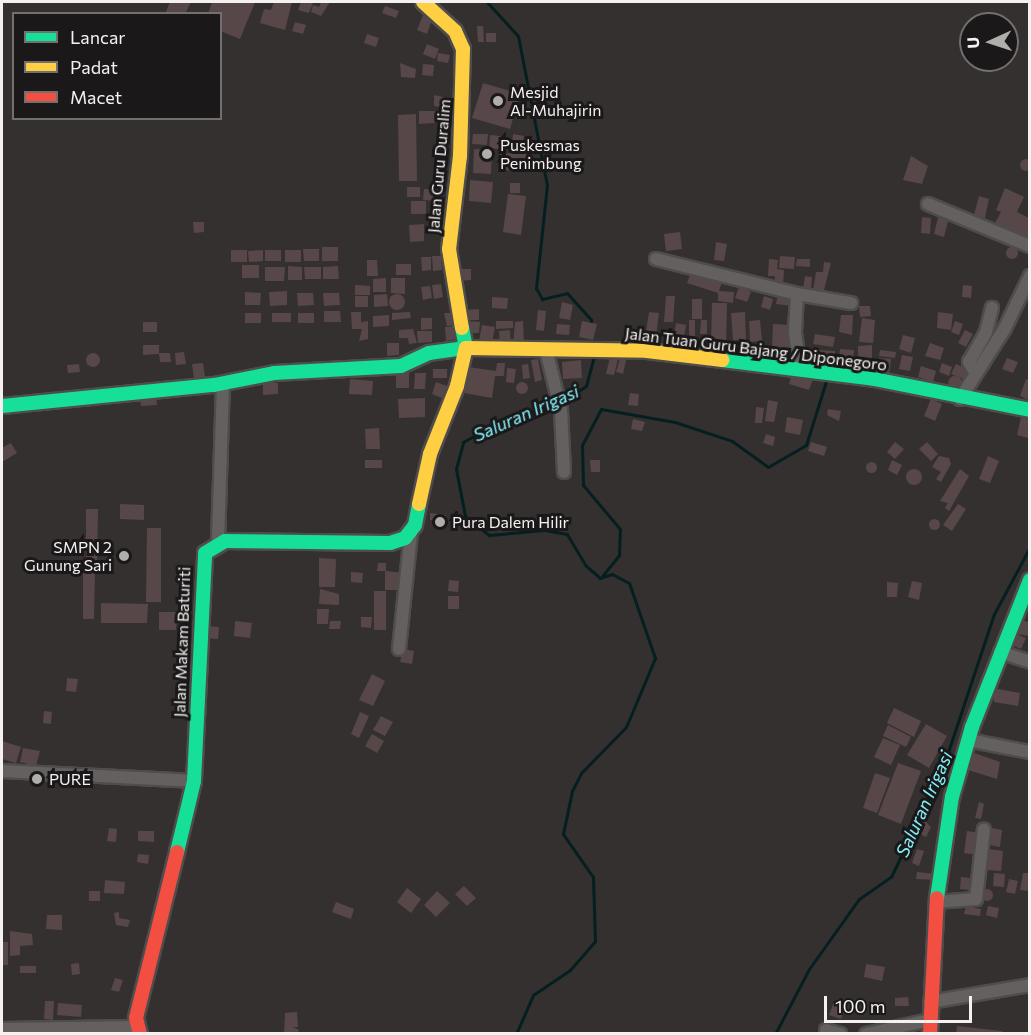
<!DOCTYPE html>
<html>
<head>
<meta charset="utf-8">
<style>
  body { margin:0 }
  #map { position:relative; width:1031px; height:1035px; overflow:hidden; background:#343030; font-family:Commissioner,sans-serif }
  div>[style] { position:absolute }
  .stream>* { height:3px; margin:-1.5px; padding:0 1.5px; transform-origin:1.5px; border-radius:1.5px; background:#051f21 }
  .building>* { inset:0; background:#574748 }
  .round { border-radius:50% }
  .roads { filter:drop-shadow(2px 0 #4f4c4c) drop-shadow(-2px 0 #4f4c4c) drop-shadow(0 2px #4f4c4c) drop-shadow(0 -2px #4f4c4c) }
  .street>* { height:12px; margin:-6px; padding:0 6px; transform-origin:6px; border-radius:6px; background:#646060 }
  .fast>* { height:14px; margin:-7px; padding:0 7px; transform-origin:7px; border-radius:7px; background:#16e098 }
  .slow>* { height:14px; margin:-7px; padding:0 7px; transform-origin:7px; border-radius:7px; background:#ffcf43 }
  .jam>* { height:14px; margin:-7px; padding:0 7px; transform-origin:7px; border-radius:7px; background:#f24e42 }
  .dots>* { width:16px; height:16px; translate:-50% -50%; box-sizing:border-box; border:3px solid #1a1818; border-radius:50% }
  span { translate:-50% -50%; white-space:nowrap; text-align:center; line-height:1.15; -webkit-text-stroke:6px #1a1818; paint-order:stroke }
  .poi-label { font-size:16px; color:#f5f1f0 }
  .left { translate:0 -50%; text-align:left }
  .right { translate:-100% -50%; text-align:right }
  .street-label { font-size:16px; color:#f5f1f0 }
  .water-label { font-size:18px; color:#83f1fc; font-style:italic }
  .frame { position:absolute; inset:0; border:3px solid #f5f1f0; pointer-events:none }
  .legend { position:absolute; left:12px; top:12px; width:210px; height:108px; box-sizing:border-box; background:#1a1818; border:2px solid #726f6e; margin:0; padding:8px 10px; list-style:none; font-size:18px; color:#f5f1f0 }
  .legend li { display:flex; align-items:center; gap:12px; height:30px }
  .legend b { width:30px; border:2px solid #726f6e }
  .north { position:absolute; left:959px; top:12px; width:60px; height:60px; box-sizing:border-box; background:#1a1818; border:2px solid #726f6e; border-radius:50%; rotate:267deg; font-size:16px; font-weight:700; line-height:24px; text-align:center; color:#f5f1f0 }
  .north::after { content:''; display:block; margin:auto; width:21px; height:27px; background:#b1adad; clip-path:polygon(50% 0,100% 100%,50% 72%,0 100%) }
  .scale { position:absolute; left:824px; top:996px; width:148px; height:27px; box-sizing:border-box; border:3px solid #f5f1f0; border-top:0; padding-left:8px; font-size:18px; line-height:21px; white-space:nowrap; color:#f5f1f0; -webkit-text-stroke:4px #1a1818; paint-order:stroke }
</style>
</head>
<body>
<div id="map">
  <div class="stream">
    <i style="left:487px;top:2px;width:46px;rotate:47.6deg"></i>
    <i style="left:518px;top:36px;width:152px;rotate:79deg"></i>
    <i style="left:547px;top:185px;width:104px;rotate:96.1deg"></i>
    <i style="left:536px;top:288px;width:13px;rotate:61deg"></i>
    <i style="left:542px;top:299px;width:26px;rotate:-13deg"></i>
    <i style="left:567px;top:293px;width:36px;rotate:48deg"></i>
    <i style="left:591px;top:320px;width:6px;rotate:90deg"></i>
    <i style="left:1026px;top:274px;width:14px;rotate:-73deg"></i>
    <i style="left:562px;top:401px;width:28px;rotate:-32deg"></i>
    <i style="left:586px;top:386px;width:30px;rotate:-75deg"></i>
    <i style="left:603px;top:575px;width:26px;rotate:-51deg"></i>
    <i style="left:619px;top:555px;width:26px;rotate:-88deg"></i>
    <i style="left:620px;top:529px;width:57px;rotate:-130.1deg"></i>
    <i style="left:583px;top:485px;width:40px;rotate:-91.4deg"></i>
    <i style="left:582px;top:445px;width:41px;rotate:-62.2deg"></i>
    <i style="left:601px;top:409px;width:75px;rotate:10deg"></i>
    <i style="left:675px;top:422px;width:60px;rotate:18.4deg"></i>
    <i style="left:732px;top:441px;width:44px;rotate:35.8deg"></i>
    <i style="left:768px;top:467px;width:44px;rotate:-30.1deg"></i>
    <i style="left:806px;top:445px;width:70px;rotate:-72.6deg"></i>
    <i style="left:516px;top:1034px;width:43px;rotate:-66.4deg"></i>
    <i style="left:533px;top:995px;width:45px;rotate:-34deg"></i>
    <i style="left:570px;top:970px;width:38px;rotate:-49deg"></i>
    <i style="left:595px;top:941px;width:64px;rotate:-91.8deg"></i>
    <i style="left:593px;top:877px;width:52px;rotate:-124.9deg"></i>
    <i style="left:563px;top:834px;width:44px;rotate:-78.2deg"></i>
    <i style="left:572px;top:791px;width:20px;rotate:-63deg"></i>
    <i style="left:581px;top:773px;width:64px;rotate:-45.6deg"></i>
    <i style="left:626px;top:727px;width:75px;rotate:-67.2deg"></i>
    <i style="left:655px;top:658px;width:79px;rotate:-109.1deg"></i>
    <i style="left:629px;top:583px;width:19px;rotate:-152deg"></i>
    <i style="left:612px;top:574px;width:13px;rotate:162deg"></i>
    <i style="left:600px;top:578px;width:18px;rotate:-139deg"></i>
    <i style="left:586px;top:566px;width:37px;rotate:-121deg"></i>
    <i style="left:567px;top:534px;width:23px;rotate:-170deg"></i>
    <i style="left:544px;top:530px;width:55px;rotate:174.8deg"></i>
    <i style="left:489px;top:535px;width:31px;rotate:-142deg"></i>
    <i style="left:465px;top:516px;width:48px;rotate:-100.8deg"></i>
    <i style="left:456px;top:469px;width:28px;rotate:-75deg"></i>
    <i style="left:463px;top:442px;width:37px;rotate:-29deg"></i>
    <i style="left:495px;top:424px;width:65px;rotate:-19deg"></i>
    <i style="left:775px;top:1034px;width:73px;rotate:-62.4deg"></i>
    <i style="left:809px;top:969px;width:86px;rotate:-54.5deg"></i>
    <i style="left:859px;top:899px;width:39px;rotate:-35deg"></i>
    <i style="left:891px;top:877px;width:122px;rotate:-64.7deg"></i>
    <i style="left:943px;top:767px;width:161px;rotate:-71.6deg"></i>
    <i style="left:994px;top:614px;width:76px;rotate:-61.8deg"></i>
  </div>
  <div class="building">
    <i style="clip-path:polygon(170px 2px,191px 2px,185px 14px,165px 14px)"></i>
    <i style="clip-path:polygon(212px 2px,255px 2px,240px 39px,220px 31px,220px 14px,208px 14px)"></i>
    <i style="clip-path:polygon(274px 2px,292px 2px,285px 30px,260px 23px,264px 9px,271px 10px)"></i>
    <i style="clip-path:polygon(301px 2px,313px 3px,309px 13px,298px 10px)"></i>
    <i style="clip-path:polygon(321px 2px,330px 2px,321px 16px,311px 12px,313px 5px,319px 7px)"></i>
    <i style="clip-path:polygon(385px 6px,399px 11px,396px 18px,382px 13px)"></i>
    <i style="clip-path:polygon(423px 15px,432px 19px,427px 34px,417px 30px)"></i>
    <i style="clip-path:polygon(295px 22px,306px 25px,303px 34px,292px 31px)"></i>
    <i style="clip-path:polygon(477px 26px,483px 26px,484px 42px,478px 42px)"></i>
    <i style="clip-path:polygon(486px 33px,496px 33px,496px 42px,486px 42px)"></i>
    <i style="clip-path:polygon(367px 34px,379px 38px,376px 47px,364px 43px)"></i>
    <i style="clip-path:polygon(427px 44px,439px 49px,435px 59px,423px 54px)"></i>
    <i style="clip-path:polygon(438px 53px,450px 55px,448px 63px,437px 61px)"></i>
    <i style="clip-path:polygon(400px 63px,416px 69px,415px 78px,401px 77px)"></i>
    <i style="clip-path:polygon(423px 64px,434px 65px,433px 76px,422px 75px)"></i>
    <i style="clip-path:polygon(483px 83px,520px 94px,510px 129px,472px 118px)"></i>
    <i style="clip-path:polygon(434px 95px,452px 99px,452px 109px,434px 106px)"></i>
    <i style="clip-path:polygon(419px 111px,435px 111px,435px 123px,419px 124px)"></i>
    <i style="clip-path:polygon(416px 114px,417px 181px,399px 181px,398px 115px)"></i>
    <i style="clip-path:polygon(473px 134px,488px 134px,487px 145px,472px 144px)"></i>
    <i style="clip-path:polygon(513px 134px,524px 136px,522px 147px,512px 146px)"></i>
    <i style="clip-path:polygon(490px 135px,500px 136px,499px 149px,489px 148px)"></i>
    <i style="clip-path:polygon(474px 149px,492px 150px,491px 174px,473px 173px)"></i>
    <i style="clip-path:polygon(500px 153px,526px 154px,526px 171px,499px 170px)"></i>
    <i style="clip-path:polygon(911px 156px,928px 166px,922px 184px,903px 180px)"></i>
    <i class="round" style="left:1020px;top:159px;width:12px;height:12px"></i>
    <i style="clip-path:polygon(470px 180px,493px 182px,491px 203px,469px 201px)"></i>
    <i style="clip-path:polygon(510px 183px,520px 183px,520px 193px,510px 193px)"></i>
    <i style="clip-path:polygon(407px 187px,420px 187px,420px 197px,407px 197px)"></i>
    <i style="clip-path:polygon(1005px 188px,1024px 197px,1017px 212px,1029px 218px,1028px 241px,994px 225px,1001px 212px,996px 210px)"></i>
    <i style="clip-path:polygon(424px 189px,442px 190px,441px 201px,423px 200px)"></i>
    <i style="clip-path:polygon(508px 194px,526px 196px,521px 235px,503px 232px)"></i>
    <i style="clip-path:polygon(979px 196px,989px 199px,985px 218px,974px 215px)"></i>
    <i style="clip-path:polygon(411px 201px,426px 201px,426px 214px,411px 214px)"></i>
    <i style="clip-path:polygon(940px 210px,950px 213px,944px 237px,934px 234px)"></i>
    <i style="clip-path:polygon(922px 217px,931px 218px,930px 234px,921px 233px)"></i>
    <i style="clip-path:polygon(193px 222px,204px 222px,204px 232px,194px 233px)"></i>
    <i style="clip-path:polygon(424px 224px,424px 241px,410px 242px,409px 225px)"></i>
    <i style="clip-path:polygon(680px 232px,682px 249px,666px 251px,664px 234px)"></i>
    <i style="clip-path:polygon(716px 242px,727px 244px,724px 261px,714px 260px)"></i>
    <i class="round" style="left:1006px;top:247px;width:12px;height:12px"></i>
    <i style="clip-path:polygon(322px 247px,338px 247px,338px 261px,322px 261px)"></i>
    <i style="clip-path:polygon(303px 249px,319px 249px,319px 261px,304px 261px)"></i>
    <i style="clip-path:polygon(231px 250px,247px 250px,247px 262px,231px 262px)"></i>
    <i style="clip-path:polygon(263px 250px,263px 261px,249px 262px,248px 251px)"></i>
    <i style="clip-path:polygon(265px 250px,281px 250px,281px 261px,265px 261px)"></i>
    <i style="clip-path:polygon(285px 250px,301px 250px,301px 262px,285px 262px)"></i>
    <i style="clip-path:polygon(432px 256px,441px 256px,442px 270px,433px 271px)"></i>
    <i style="clip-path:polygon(780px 256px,795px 257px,794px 269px,779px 268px)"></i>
    <i style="clip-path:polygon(421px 257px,431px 257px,431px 270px,422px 271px)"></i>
    <i style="clip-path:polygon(769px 259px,778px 260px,777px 269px,784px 270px,783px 287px,774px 286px,775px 276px,768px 276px)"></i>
    <i style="clip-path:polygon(797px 259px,810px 259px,810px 267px,796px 266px)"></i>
    <i style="clip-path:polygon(367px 260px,377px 260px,378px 276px,367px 276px)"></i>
    <i style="clip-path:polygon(824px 262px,831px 263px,824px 290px,813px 290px,816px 272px,823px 272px)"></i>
    <i style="clip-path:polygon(396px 264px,411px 264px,411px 275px,396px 275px)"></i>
    <i style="clip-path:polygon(242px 265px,259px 265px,259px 278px,242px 278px)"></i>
    <i style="clip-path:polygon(288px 266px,302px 267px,302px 280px,288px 280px)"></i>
    <i style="clip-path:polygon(338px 266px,339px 279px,323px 279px,323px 267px)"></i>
    <i style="clip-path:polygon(265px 267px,285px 267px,284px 281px,265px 281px)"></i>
    <i style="clip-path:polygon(304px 267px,321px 267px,321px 279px,305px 279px)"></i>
    <i style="clip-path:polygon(457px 269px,471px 269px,471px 280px,457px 281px)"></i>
    <i style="clip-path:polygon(691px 272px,722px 282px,719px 291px,734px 292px,733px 303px,718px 301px,718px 293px,687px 283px)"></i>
    <i style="clip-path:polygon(805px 276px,812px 277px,811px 291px,803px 290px)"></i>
    <i style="clip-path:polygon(386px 278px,386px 292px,373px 292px,373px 279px)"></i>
    <i style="clip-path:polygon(391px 278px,405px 278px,405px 294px,391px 293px)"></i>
    <i style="clip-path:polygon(441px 284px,443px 297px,434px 299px,432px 285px)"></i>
    <i style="clip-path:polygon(355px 285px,370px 286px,370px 295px,355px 295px)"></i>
    <i style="clip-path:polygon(963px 285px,972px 286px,971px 298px,962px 297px)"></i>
    <i style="clip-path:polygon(430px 286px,432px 298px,423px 300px,421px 287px)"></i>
    <i style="clip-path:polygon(739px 287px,751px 292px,747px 302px,735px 298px)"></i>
    <i style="clip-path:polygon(287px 291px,287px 305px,270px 306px,269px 292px)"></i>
    <i style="clip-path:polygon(245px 292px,261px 293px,260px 305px,245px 305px)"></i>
    <i style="clip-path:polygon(297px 293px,313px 293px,314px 305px,298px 306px)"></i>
    <i style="clip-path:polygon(323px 293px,339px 293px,340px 305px,324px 306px)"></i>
    <i style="clip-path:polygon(387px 294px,388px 306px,374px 307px,374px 295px)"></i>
    <i style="clip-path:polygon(778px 294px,793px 296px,792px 306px,776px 304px)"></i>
    <i class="round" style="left:389px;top:294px;width:16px;height:16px"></i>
    <i style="clip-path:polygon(355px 296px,368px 296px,368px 307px,355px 307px)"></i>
    <i style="clip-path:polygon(666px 296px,675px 296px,673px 322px,664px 322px)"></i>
    <i style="clip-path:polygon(764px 296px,773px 299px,770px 310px,761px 307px)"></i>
    <i style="clip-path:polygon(492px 297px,508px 298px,507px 309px,492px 308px)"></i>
    <i style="clip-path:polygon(692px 299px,702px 299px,702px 319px,692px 319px)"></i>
    <i style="clip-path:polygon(562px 302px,573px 305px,570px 320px,559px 318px)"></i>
    <i style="clip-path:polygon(712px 303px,727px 303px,726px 347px,711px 347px)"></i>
    <i style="clip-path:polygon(859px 306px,870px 306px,871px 316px,860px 317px)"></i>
    <i style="clip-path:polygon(479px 309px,479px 320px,465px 320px,465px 310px)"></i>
    <i style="clip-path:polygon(538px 310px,546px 311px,544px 331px,536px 330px)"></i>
    <i style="clip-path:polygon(324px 311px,340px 311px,341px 322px,324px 322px)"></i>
    <i style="clip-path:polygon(351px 312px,361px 312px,361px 322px,368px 321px,368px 339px,359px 341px,362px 329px,352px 329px)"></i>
    <i style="clip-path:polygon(410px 312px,411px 318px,392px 320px,392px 313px)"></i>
    <i style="clip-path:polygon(649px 312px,659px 313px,655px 345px,644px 344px)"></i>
    <i style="clip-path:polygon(745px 312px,746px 340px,733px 340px,731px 313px)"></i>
    <i style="clip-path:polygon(938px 312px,953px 314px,951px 330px,937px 328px)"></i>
    <i style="clip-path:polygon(245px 313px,261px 313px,261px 323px,245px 323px)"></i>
    <i style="clip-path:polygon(272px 313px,291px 313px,291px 322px,272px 322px)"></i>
    <i style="clip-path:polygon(298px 313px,314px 313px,314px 323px,298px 323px)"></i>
    <i style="clip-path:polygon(444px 313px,453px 313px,454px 325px,447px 326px)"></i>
    <i style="clip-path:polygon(389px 315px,389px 326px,373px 327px,373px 316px)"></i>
    <i style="clip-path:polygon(841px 315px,853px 315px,852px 335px,839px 332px)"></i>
    <i style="clip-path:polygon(421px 318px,432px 318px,432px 329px,421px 330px)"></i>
    <i style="clip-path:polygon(862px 318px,875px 320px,873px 343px,859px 342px)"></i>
    <i style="clip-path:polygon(689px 320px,695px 320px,695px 337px,689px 337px)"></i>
    <i style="clip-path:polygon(701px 320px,707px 320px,707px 334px,700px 334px)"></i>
    <i style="clip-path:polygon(760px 320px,762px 341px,750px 342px,749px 321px)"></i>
    <i style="clip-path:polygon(468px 321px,480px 322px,479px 333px,467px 333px)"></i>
    <i style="clip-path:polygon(496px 321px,513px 321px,513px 328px,496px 329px)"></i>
    <i style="clip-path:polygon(523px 321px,524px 344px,513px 345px,515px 322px)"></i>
    <i style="clip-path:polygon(582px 321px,597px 324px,593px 340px,579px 337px)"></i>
    <i style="clip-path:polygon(955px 321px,963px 324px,959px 335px,951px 332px)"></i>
    <i style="clip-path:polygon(143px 322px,157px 322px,157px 332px,143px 332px)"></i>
    <i style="clip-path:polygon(676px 323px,686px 325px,684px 337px,674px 336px)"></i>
    <i style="clip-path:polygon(557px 324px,570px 325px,569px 335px,556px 334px)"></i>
    <i style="clip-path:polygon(773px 324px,790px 325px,789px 348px,772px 347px)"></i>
    <i style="clip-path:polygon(482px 325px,495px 327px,492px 343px,479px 341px)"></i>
    <i style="clip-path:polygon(455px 326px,456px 339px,446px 341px,445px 327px)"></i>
    <i style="clip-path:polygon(413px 329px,417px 343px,409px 344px,408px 338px,399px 338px,399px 330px)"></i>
    <i style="clip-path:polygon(510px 330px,511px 347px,500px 347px,499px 331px)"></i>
    <i style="clip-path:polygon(965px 330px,973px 334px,966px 347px,958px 343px)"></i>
    <i style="clip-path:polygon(417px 331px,432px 331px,432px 342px,418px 343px)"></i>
    <i style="clip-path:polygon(815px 334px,835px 337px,833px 347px,813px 344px)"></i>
    <i style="clip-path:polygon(903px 335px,915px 338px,911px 353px,899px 349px)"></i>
    <i style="clip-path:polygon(387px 343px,399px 343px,399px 355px,387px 356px)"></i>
    <i style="clip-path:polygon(930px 343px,944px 348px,940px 360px,925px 356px)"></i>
    <i style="clip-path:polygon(143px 345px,159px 345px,159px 353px,170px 353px,171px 362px,160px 362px,159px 354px,143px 355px)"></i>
    <i style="clip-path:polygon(872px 345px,872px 363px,858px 363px,858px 346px)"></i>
    <i style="clip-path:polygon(805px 347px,813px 348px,811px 361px,803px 360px)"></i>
    <i style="clip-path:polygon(840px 349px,854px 350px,852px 366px,838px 365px)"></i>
    <i style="clip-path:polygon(819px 350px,835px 351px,834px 359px,818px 358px)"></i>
    <i style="clip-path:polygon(880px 350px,896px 352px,895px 358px,879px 356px)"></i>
    <i style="clip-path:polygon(184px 352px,186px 364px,176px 365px,175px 353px)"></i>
    <i class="round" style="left:86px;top:353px;width:14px;height:14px"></i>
    <i style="clip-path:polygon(621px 355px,627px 356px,623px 374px,616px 372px)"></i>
    <i style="clip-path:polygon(902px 355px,913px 357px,910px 371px,899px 369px)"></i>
    <i style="clip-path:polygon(610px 357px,618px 359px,614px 375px,606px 374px)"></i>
    <i style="clip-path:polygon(879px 358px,891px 359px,889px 376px,877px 374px)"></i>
    <i style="clip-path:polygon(1007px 358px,1018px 362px,1013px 373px,1002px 369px)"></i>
    <i style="clip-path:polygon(538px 359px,542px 380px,535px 382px,531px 360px)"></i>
    <i style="clip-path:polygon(581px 360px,582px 378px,563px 379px,562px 362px)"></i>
    <i style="clip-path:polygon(203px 363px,205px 377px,194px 379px,192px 364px)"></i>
    <i style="clip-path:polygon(497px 363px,505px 363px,504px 376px,495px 376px,492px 398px,464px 393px,468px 367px,496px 371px)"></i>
    <i style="clip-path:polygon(942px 363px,952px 367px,949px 376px,939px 372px)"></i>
    <i style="clip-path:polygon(79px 364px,80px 372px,68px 373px,67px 365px)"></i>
    <i style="clip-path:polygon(528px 364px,530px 378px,523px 379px,522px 365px)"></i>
    <i style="clip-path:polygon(956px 364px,969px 370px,965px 380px,951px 374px)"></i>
    <i style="clip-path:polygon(921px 366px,936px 371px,933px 382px,918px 377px)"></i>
    <i style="clip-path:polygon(507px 368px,516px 369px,514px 383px,506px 382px)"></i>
    <i style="clip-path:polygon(433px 369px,447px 369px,447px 378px,433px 378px)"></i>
    <i style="clip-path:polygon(396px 370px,409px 370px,409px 388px,396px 388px)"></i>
    <i style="clip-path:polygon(415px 373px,426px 373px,425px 389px,414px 389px)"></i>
    <i style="clip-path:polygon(792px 373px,813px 379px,809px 390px,789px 384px)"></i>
    <i class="round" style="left:948px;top:376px;width:14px;height:14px"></i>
    <i style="clip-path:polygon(350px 379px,373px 381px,372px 395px,349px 394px)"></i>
    <i style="clip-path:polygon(1026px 379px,1029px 380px,1029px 400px,1020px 396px)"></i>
    <i class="round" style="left:516px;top:382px;width:12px;height:12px"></i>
    <i style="clip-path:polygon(436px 382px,447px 386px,442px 398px,432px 394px)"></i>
    <i style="clip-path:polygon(263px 383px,278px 383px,278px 394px,263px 395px)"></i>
    <i style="clip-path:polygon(630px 393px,639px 394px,638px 406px,628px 405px)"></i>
    <i style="clip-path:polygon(156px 395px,157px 405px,141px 406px,140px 396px)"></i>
    <i style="clip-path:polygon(425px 398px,425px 417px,399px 418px,398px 399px)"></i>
    <i style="clip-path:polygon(931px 399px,942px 404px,935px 421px,924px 416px)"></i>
    <i style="clip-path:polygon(768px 400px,778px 402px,774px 422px,765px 421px)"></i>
    <i style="clip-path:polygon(756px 407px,764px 408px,762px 423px,755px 423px)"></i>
    <i style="clip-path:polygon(828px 409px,841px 411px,839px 421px,827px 415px)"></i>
    <i style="clip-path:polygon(787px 417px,803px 420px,800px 435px,785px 432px)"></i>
    <i style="clip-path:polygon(1021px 417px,1029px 418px,1028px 438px,1017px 435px)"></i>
    <i style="clip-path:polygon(633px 419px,645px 422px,642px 431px,631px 429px)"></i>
    <i style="clip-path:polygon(379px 428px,380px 449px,366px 449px,365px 429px)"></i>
    <i style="clip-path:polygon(766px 434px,775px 437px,773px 446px,763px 443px)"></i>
    <i style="clip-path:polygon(811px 442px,827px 447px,824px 456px,808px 451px)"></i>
    <i style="clip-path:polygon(895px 442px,904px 449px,895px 459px,887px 452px)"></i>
    <i style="clip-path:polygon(927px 442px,938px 454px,931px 461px,919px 449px)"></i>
    <i style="clip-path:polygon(11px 443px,17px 453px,2px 462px,2px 448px)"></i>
    <i style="clip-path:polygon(939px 456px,949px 458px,951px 464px,941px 482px,936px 479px,941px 472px,932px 467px)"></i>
    <i style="clip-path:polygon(988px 456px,999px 461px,990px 483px,979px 479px)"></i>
    <i style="clip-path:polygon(365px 460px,382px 460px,382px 468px,365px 468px)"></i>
    <i style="clip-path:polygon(590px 460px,600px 460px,600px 472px,591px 472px)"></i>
    <i style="clip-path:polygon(892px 460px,902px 465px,897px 475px,888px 470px)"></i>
    <i class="round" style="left:865.5px;top:461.5px;width:11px;height:11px"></i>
    <i style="clip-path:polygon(960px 469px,969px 476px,949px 511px,945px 508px,948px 503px,940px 501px)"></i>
    <i class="round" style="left:906px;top:469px;width:16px;height:16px"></i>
    <i style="clip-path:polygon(120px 504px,144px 505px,144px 520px,120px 519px)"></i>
    <i style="clip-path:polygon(958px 504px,966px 509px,952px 531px,943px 525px)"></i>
    <i style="clip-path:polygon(86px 509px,98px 509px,97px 567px,86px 567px)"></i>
    <i style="clip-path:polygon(430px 513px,446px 515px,446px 522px,430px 520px)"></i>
    <i class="round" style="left:928.5px;top:518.5px;width:11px;height:11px"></i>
    <i style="clip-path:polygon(147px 528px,161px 528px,161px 602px,146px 602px)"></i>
    <i style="clip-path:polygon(319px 558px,336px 559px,335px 587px,319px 587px)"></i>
    <i style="clip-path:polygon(378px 563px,386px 563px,386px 571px,404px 573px,403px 590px,385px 590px,385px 571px,377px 571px)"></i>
    <i style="clip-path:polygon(83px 570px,95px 570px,94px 619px,83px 619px)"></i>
    <i style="clip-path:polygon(351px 572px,363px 573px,362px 583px,351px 582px)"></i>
    <i style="clip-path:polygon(449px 580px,459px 581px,458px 592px,448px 591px)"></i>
    <i style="clip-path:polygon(912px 581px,922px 583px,919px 600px,908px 597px)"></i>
    <i style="clip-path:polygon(887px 582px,898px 583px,897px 597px,887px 597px)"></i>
    <i style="clip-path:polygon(320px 589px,339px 594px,339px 605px,319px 604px)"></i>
    <i style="clip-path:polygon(374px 591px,386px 591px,386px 630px,374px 630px)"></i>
    <i style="clip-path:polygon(448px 596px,459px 596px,459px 609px,448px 609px)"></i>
    <i style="clip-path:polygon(101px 603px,148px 604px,147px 623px,101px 623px)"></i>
    <i style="clip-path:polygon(317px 609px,329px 609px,328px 624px,317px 624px)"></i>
    <i style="clip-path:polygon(159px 612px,177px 612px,176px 630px,159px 630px)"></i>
    <i style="clip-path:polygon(361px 617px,372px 617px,371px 628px,361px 627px)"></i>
    <i style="clip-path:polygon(1019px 620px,1029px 622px,1029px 636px,1017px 634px)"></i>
    <i style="clip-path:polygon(235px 621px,252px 623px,250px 638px,234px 636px)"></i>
    <i style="clip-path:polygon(330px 621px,341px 621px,340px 629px,329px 629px)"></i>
    <i style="clip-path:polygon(205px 626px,219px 627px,218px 639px,204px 638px)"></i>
    <i style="clip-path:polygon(1016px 634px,1026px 638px,1021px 649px,1011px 645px)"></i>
    <i style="clip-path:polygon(403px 649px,414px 651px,412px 664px,400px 662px)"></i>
    <i style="clip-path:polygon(372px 674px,385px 681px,373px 706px,359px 700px)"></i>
    <i style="clip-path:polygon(67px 678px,78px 679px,76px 692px,66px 691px)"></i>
    <i style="clip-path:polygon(993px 688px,1020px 693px,1018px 706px,994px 702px)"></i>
    <i style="clip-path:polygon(894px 708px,921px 721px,914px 737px,887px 723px)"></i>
    <i style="clip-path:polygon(44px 711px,52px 712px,51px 724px,43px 723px)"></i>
    <i style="clip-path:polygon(360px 712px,369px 716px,359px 738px,351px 734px)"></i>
    <i style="clip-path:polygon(381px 716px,393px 722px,385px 736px,373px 730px)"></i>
    <i style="clip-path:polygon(926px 724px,947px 736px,929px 768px,907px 755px)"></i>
    <i style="clip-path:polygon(888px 725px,911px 737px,906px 747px,883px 736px)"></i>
    <i style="clip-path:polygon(372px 734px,384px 741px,377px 753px,365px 746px)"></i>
    <i style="clip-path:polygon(883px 738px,900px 745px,891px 765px,874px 757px)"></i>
    <i style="clip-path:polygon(2px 741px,21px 747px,16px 763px,2px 759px)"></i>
    <i style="clip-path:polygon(23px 748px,40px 751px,36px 766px,20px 762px)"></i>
    <i style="clip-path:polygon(974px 753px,1000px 762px,997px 779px,968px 770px)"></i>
    <i style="clip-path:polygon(898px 763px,921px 771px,901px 824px,878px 815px)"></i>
    <i style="clip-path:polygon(875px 773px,890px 778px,877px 813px,863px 808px)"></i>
    <i style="clip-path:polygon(979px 802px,984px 804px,981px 819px,975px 818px)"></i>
    <i style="clip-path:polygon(920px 816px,931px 827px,926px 837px,918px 833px,921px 826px,916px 822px)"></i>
    <i style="clip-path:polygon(987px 827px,1002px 830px,1000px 847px,984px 844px)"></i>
    <i style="clip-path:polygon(109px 828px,117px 829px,116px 842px,107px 841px)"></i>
    <i style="clip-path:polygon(138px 831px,154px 831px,154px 842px,138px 841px)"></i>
    <i style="clip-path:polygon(967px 831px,981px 833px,978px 855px,964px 853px)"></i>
    <i style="clip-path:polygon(917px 849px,924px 851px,919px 866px,912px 863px)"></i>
    <i style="clip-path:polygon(989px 849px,1003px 851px,1001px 871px,987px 870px)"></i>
    <i style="clip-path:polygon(138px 854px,149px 855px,148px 864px,137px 862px)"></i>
    <i style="clip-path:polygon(917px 872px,937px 874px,936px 880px,916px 879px)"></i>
    <i style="clip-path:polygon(994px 873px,1005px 874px,1004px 887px,993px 886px)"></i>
    <i style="clip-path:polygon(1023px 873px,1029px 873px,1029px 891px,1020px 890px)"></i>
    <i style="clip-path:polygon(961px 877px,970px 878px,969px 890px,960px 889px)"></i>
    <i style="clip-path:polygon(1009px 879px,1018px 881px,1015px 894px,1006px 892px)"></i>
    <i style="clip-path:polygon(105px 880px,125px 882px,124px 894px,104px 893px)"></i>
    <i style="clip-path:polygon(464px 886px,476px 898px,467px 906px,455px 894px)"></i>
    <i style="clip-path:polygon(407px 888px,421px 899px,411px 913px,397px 902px)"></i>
    <i class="round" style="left:981px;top:889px;width:12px;height:12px"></i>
    <i style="clip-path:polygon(89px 891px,100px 891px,100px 901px,89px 901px)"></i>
    <i style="clip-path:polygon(437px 891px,450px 903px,436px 917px,424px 905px)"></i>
    <i style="clip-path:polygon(336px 902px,354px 909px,351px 919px,332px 912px)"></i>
    <i style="clip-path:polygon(966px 906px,981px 909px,980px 916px,964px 914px)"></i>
    <i style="clip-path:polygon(988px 906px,999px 908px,997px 918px,986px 915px)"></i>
    <i style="clip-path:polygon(119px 912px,119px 918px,130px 920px,128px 927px,116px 925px,114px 913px)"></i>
    <i style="clip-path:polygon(47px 915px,62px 915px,62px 930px,46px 929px)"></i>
    <i style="clip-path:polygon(10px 931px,32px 934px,33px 945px,20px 946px,20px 955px,10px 956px)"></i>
    <i style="clip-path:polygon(2px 942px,8px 942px,8px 965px,2px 965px)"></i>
    <i style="clip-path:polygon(79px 963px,80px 974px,72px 975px,71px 964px)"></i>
    <i style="clip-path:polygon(866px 964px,885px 967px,882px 981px,864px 977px)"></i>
    <i style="clip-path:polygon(20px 966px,36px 966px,36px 973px,20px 973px)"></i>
    <i style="clip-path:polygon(115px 978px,123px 980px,119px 992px,111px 990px)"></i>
    <i style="clip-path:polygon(908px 997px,909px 1006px,895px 1006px,895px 998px)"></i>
    <i style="clip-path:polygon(45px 1001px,54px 1001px,53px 1020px,44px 1019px)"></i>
    <i style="clip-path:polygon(834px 1002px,845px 1006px,841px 1019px,829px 1015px)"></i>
    <i style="clip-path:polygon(58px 1003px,82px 1005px,81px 1017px,57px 1015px)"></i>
    <i style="clip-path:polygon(297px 1012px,298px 1027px,293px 1027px,299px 1030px,297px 1034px,284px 1034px,285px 1013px)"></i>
    <i style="clip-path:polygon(957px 1026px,1002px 1031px,1002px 1034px,956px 1034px)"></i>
  </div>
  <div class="roads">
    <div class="street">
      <i style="left:928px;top:204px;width:110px;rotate:22.4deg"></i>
      <i style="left:656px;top:259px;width:145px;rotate:13.9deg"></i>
      <i style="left:797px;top:294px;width:39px;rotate:93deg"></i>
      <i style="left:795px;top:333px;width:36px;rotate:82deg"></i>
      <i style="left:797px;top:294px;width:55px;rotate:9.5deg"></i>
      <i style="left:546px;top:350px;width:62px;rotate:76deg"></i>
      <i style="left:561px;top:410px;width:62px;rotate:87.2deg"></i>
      <i style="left:975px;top:372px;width:12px;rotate:-121deg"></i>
      <i style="left:969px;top:362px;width:34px;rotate:-60deg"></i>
      <i style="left:986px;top:332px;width:25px;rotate:-76deg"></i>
      <i style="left:960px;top:399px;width:84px;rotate:-57.6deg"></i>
      <i style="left:1005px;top:328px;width:58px;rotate:-64.3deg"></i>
      <i style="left:218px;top:542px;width:158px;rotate:-88.2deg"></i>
      <i style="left:399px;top:649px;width:118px;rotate:-84.1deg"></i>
      <i style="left:1000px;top:652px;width:32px;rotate:18deg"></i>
      <i style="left:968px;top:740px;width:63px;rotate:11deg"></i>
      <i style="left:2px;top:771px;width:192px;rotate:3deg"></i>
      <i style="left:936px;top:902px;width:40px;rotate:-4.3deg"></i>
      <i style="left:976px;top:899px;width:70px;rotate:-83.5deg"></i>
      <i style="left:930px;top:1002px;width:101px;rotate:-9.6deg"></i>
      <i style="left:2px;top:1029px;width:134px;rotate:-0.9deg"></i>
      <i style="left:826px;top:1030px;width:15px;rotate:16deg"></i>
      <i style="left:866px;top:1034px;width:66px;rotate:-12.3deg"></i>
    </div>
    <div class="fast">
      <i style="left:722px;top:360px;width:153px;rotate:7.1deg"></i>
      <i style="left:874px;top:379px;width:159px;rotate:11.2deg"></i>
      <i style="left:2px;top:406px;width:213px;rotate:-5.7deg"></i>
      <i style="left:214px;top:385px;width:61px;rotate:-11.3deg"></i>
      <i style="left:274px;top:373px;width:127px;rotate:-3.2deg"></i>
      <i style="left:401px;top:366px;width:31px;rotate:-25deg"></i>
      <i style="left:429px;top:353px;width:37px;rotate:-8deg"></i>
      <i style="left:466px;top:348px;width:20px;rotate:-101deg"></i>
      <i style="left:177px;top:852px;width:73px;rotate:-76.5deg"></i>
      <i style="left:194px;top:781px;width:228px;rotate:-87.2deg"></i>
      <i style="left:205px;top:553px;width:23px;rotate:-31deg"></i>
      <i style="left:225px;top:541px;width:165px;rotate:0.7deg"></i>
      <i style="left:390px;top:543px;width:16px;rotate:-18deg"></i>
      <i style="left:405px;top:538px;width:16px;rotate:-52deg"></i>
      <i style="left:415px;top:525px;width:21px;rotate:-79deg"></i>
      <i style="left:937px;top:898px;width:102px;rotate:-81.6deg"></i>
      <i style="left:952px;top:797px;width:73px;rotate:-74.1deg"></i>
      <i style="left:972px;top:727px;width:158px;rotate:-68.5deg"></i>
    </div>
    <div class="slow">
      <i style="left:423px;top:2px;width:43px;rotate:42.2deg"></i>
      <i style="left:455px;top:31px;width:20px;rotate:66deg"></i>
      <i style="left:463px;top:49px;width:107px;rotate:91.6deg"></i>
      <i style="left:460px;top:156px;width:94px;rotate:96.7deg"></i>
      <i style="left:449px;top:249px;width:80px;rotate:80.7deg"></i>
      <i style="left:419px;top:504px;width:51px;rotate:-77.6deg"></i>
      <i style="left:430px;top:454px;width:73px;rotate:-68.3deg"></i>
      <i style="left:457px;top:386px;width:39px;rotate:-77deg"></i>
      <i style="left:466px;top:348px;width:181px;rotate:0.9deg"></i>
      <i style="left:647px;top:351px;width:76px;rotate:6.8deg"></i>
    </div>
    <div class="jam">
      <i style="left:140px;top:1034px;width:16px;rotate:-104deg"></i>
      <i style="left:136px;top:1018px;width:171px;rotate:-76.1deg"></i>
      <i style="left:930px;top:1034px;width:136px;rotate:-87.1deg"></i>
    </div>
  </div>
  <div class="dots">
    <i style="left:498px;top:101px;background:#b1adad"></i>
    <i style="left:487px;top:154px;background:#b1adad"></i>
    <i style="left:440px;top:522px;background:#b1adad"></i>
    <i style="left:124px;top:556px;background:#b1adad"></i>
    <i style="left:37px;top:779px;background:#b1adad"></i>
  </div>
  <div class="poi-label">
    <span class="left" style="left:510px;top:101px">Mesjid<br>Al-Muhajirin</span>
    <span class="left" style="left:500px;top:154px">Puskesmas<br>Penimbung</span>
    <span class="left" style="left:452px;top:522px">Pura Dalem Hilir</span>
    <span class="right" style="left:112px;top:556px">SMPN 2<br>Gunung Sari</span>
    <span class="left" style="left:49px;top:779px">PURE</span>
  </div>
  <div class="street-label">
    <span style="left:439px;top:166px;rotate:-85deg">Jalan Guru Duralim</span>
    <span style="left:756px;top:349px;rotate:7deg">Jalan Tuan Guru Bajang / Diponegoro</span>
    <span style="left:182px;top:642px;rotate:-88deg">Jalan Makam Baturiti</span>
  </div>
  <div class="water-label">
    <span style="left:526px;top:413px;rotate:-24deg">Saluran Irigasi</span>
    <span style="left:924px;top:804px;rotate:-66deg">Saluran Irigasi</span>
  </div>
  <div class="frame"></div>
  <ul class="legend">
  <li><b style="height:8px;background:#16e098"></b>Lancar</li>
  <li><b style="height:8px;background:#ffcf43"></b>Padat</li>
  <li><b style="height:8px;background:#f24e42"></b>Macet</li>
  </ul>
  <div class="north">U</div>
  <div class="scale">100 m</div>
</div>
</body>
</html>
